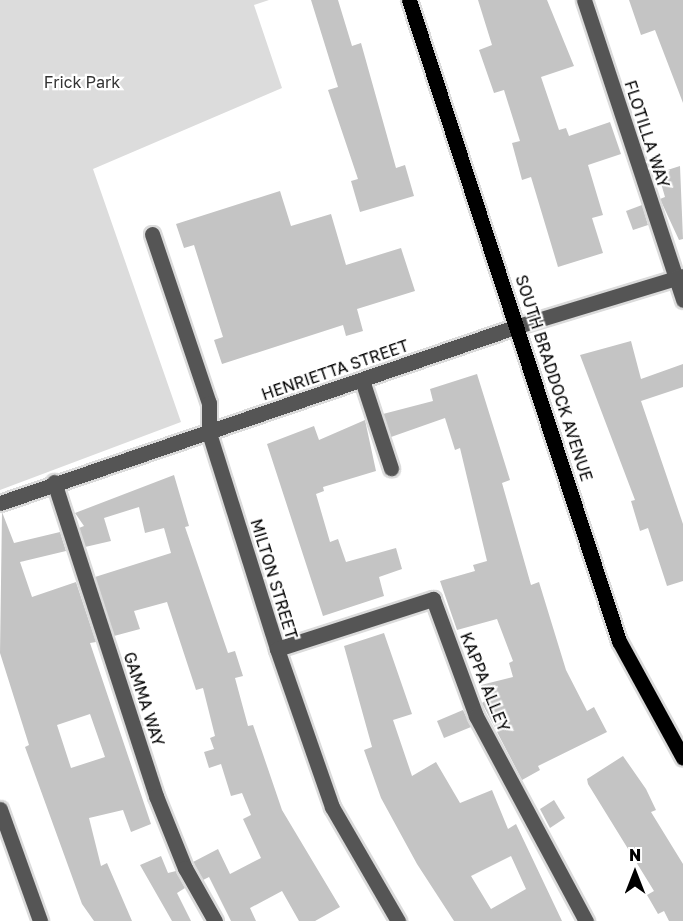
<!DOCTYPE html>
<html>
<head>
<meta charset="utf-8">
<style>
  body { margin:0 }
  #map { position:relative; width:683px; height:921px; overflow:hidden; background:#fff; font-family:"Golos Text",sans-serif }
  div>[style] { position:absolute }
  .green>* { inset:0; background:#dcdcdc }
  .building>* { inset:0; background:#c4c4c4 }
  .roads { filter:drop-shadow(2px 0 #dbdbdb) drop-shadow(-2px 0 #dbdbdb) drop-shadow(0 2px #dbdbdb) drop-shadow(0 -2px #dbdbdb) }
  .minor>* { height:15px; margin:-7.5px; padding:0 7.5px; transform-origin:7.5px; border-radius:7.5px; background:#555 }
  .major>* { height:15px; margin:-7.5px; padding:0 7.5px; transform-origin:7.5px; border-radius:7.5px; background:#000 }
  span { translate:-50% -50%; white-space:nowrap; text-align:center; line-height:1.15; -webkit-text-stroke:4.5px #fff; paint-order:stroke }
  .park-label { font-size:16px; color:#333 }
  .street-label { font-size:16px; color:#000 }
  .north { position:absolute; left:605px; top:843px; width:60px; height:60px; -webkit-text-stroke:4px #fff; paint-order:stroke; rotate:0deg; font-size:16px; font-weight:700; line-height:24px; text-align:center; color:#000 }
  .north::after { content:''; display:block; margin:auto; width:21px; height:27px; background:#000; clip-path:polygon(50% 0,100% 100%,50% 72%,0 100%) }
</style>
</head>
<body>
<div id="map">
  <div class="green">
    <i style="clip-path:polygon(0 0,269px 0,254px 5px,282px 88px,93px 169px,181px 422px,0 490px)"></i>
  </div>
  <div class="building">
    <i style="clip-path:polygon(311px 0,338px 0,352px 46px,361px 43px,396px 168px,405px 165px,414px 196px,360px 212px,351px 181px,358px 179px,328px 90px,338px 87px)"></i>
    <i style="clip-path:polygon(478px 0,547px 0,574px 66px,541px 77px,559px 130px,566px 128px,569px 136px,610px 122px,621px 154px,588px 165px,603px 215px,592px 218px,603px 253px,558px 267px,531px 177px,522px 180px,512px 143px,520px 141px,504px 90px,494px 93px,479px 50px,492px 45px)"></i>
    <i style="clip-path:polygon(629px 0,683px 0,683px 103px,655px 30px,641px 35px)"></i>
    <i style="clip-path:polygon(680px 166px,683px 239px,679px 240px,660px 199px,665px 197px,658px 173px)"></i>
    <i style="clip-path:polygon(280px 191px,291px 226px,331px 214px,346px 265px,401px 248px,415px 291px,357px 309px,363px 331px,346px 336px,343px 325px,222px 364px,214px 340px,223px 337px,194px 245px,184px 248px,176px 224px)"></i>
    <i style="clip-path:polygon(642px 205px,648px 225px,633px 230px,626px 211px)"></i>
    <i style="clip-path:polygon(631px 341px,641px 379px,683px 364px,683px 387px,641px 401px,683px 524px,683px 581px,667px 586px,648px 528px,640px 531px,631px 501px,635px 500px,580px 355px)"></i>
    <i style="clip-path:polygon(477px 374px,510px 480px,502px 483px,531px 585px,539px 582px,566px 670px,587px 711px,594px 707px,607px 732px,538px 766px,540px 770px,522px 780px,482px 703px,485px 701px,481px 685px,513px 677px,509px 663px,513px 661px,497px 619px,457px 630px,440px 581px,475px 571px,473px 565px,487px 561px,460px 448px,455px 450px,445px 418px,391px 437px,383px 414px,433px 401px,430px 389px)"></i>
    <i style="clip-path:polygon(365px 420px,376px 471px,323px 487px,324px 491px,316px 494px,330px 542px,338px 539px,346px 562px,396px 548px,402px 569px,379px 577px,384px 596px,323px 616px,267px 444px,314px 426px,319px 440px)"></i>
    <i style="clip-path:polygon(174px 475px,189px 526px,185px 527px,228px 653px,235px 651px,243px 676px,235px 678px,248px 726px,253px 725px,282px 810px,340px 907px,315px 921px,299px 921px,282px 891px,250px 908px,256px 921px,231px 921px,209px 877px,203px 880px,193px 862px,218px 849px,230px 874px,261px 858px,243px 819px,251px 815px,242px 793px,231px 796px,221px 764px,209px 768px,204px 752px,214px 749px,210px 738px,215px 736px,203px 688px,196px 690px,167px 602px,134px 611px,140px 629px,114px 636px,95px 577px,171px 553px,164px 528px,145px 533px,139px 507px,104px 518px,111px 541px,85px 547px,79px 528px,84px 526px,75px 513px)"></i>
    <i style="clip-path:polygon(evenodd,2px 512px,14px 543px,60px 532px,66px 551px,20px 562px,32px 597px,76px 582px,96px 642px,90px 643px,151px 824px,131px 832px,123px 810px,89px 818px,101px 866px,107px 863px,132px 921px,94px 921px,82px 904px,25px 747px,29px 745px,0 653px,2px 512px,90px 714px,105px 757px,71px 768px,57px 725px,90px 714px)"></i>
    <i style="clip-path:polygon(evenodd,384px 633px,412px 714px,393px 720px,412px 776px,436px 762px,460px 803px,492px 790px,508px 829px,516px 824px,562px 921px,454px 921px,417px 864px,381px 798px,364px 750px,372px 747px,344px 646px,384px 633px,511px 856px,526px 889px,491px 909px,471px 876px,511px 856px)"></i>
    <i style="clip-path:polygon(463px 710px,471px 727px,444px 738px,437px 721px)"></i>
    <i style="clip-path:polygon(623px 756px,646px 789px,656px 810px,651px 812px,683px 864px,683px 921px,669px 921px,664px 911px,658px 914px,647px 895px,654px 891px,588px 784px,587px 779px)"></i>
    <i style="clip-path:polygon(554px 800px,565px 818px,550px 828px,540px 809px)"></i>
    <i style="clip-path:polygon(161px 856px,168px 873px,176px 871px,185px 888px,177px 893px,191px 921px,172px 921px,140px 865px)"></i>
  </div>
  <div class="roads">
    <div class="minor">
      <i style="left:584px;top:0;width:316px;rotate:71.7deg"></i>
      <i style="left:152px;top:234px;width:178px;rotate:71.4deg"></i>
      <i style="left:209px;top:403px;width:30px;rotate:90deg"></i>
      <i style="left:209px;top:433px;width:226px;rotate:72.5deg"></i>
      <i style="left:277px;top:649px;width:167px;rotate:70.8deg"></i>
      <i style="left:332px;top:807px;width:132px;rotate:59.9deg"></i>
      <i style="left:362px;top:380px;width:93px;rotate:71.8deg"></i>
      <i style="left:54px;top:482px;width:330px;rotate:72deg"></i>
      <i style="left:156px;top:796px;width:78px;rotate:68.1deg"></i>
      <i style="left:185px;top:868px;width:61px;rotate:60.5deg"></i>
      <i style="left:0;top:503px;width:547px;rotate:-18.87deg"></i>
      <i style="left:518px;top:326px;width:172px;rotate:-16.9deg"></i>
      <i style="left:277px;top:649px;width:164px;rotate:-17.8deg"></i>
      <i style="left:433px;top:599px;width:125px;rotate:69.8deg"></i>
      <i style="left:476px;top:716px;width:233px;rotate:61.8deg"></i>
      <i style="left:0;top:809px;width:119px;rotate:70.3deg"></i>
    </div>
    <div class="major">
      <i style="left:409px;top:0;width:675px;rotate:71.86deg"></i>
      <i style="left:619px;top:641px;width:133px;rotate:61.3deg"></i>
    </div>
  </div>
  <div class="park-label">
    <span style="left:82px;top:82px">Frick Park</span>
  </div>
  <div class="street-label">
    <span style="left:647px;top:134px;rotate:72deg">FLOTILLA WAY</span>
    <span style="left:335px;top:370px;rotate:-19deg">HENRIETTA STREET</span>
    <span style="left:554px;top:378px;rotate:72deg">SOUTH BRADDOCK AVENUE</span>
    <span style="left:274px;top:579px;rotate:73deg">MILTON STREET</span>
    <span style="left:485px;top:682px;rotate:68deg">KAPPA ALLEY</span>
    <span style="left:144px;top:699px;rotate:72deg">GAMMA WAY</span>
  </div>
  <div class="north">N</div>
</div>
</body>
</html>
